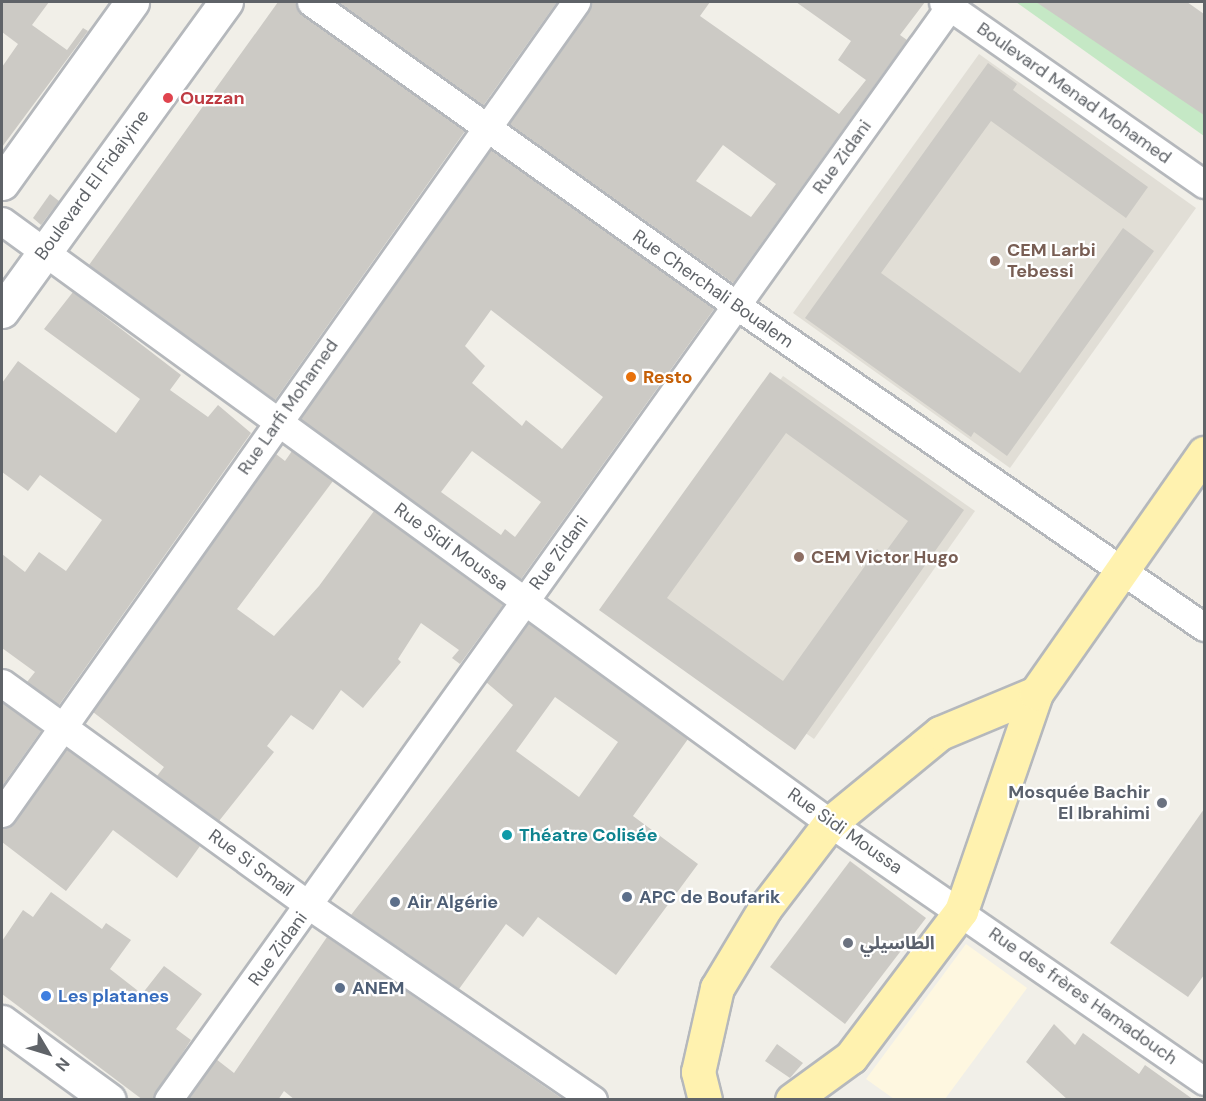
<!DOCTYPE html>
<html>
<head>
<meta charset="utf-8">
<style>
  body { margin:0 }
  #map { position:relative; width:1206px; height:1101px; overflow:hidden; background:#f1efe8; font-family:"DM Sans","Noto Sans Arabic",sans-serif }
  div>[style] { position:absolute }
  .commercial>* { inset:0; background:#fef7e0 }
  .education>* { inset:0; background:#e1ded6 }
  .green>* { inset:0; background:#c5e8c5 }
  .building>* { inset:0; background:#cccac5 }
  .roads { filter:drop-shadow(2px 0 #b5b8bc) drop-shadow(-2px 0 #b5b8bc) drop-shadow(0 2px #b5b8bc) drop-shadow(0 -2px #b5b8bc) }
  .minor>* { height:27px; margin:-13.5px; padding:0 13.5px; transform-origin:13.5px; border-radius:13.5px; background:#fff }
  .tertiary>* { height:33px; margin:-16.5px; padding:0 16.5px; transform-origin:16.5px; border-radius:16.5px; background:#fff }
  .primary>* { height:33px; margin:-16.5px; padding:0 16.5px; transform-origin:16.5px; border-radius:16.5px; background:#fff2af }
  .dots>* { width:16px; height:16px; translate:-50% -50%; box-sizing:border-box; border:3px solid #fff; border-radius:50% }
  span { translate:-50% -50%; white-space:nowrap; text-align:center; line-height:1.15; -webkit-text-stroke:4.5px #fff; paint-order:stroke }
  .street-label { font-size:18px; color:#5f6368 }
  .health-label { font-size:18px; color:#be3a42; font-weight:700 }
  .left { translate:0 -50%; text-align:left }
  .education-label { font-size:18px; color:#785e54; font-weight:700 }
  .food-label { font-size:18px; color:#c56008; font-weight:700 }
  .worship-label { font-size:18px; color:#5b616d; font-weight:700 }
  .right { translate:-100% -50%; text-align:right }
  .culture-label { font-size:18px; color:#0d838f; font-weight:700 }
  .service-label { font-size:18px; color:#4e5e75; font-weight:700 }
  .shop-label { font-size:18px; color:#366cbe; font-weight:700 }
  .frame { position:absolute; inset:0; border:3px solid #5f6368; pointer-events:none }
  .north { position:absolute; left:18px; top:1023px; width:60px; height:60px; -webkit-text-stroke:4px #fff; paint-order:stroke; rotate:128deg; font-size:16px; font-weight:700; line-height:24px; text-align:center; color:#5f6368 }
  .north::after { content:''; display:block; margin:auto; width:21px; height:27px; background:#5f6368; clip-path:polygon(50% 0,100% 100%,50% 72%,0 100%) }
</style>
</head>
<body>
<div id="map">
  <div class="commercial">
    <i style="clip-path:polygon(966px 944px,1027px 988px,945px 1099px,894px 1099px,866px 1079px)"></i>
  </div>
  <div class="education">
    <i style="clip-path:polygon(979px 54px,1196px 208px,1010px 468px,793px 313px)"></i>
    <i style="clip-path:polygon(783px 376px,975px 511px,814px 739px,623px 604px)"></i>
  </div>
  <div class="green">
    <i style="clip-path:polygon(1016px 2px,1185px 2px,1204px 15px,1204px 136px)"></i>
  </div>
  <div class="building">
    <i style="clip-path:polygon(2px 2px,49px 2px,32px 25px,67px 50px,83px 28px,88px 31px,2px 147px,2px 67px,18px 44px,2px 32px)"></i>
    <i style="clip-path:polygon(278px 2px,295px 2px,302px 15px,465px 131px,275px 400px,89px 265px)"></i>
    <i style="clip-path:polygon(337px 2px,557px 2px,483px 106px)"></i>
    <i style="clip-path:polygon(evenodd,591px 2px,710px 2px,700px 16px,839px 114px,866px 80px,838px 60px,851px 41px,796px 2px,925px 2px,900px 35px,907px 40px,733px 283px,509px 124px,591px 2px,723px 145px,776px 184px,751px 217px,696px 181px,723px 145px)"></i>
    <i style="clip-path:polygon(1036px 2px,1187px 2px,1204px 14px,1204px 115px)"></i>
    <i style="clip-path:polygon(988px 63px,1017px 84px,1013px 90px,1148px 187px,1126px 218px,991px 121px,881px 273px,1020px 373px,1123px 228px,1154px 251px,1007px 456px,974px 432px,971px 437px,805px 318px)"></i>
    <i style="clip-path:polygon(evenodd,491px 150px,714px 309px,521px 579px,300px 419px,491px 150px,491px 310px,603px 397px,562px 449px,526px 420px,522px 426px,472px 383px,485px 366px,465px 346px,491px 310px,491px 150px,472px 451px,541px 502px,515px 537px,505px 529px,501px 535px,441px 492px,472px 451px)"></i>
    <i style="clip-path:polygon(50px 194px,59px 201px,41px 225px,33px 218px)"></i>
    <i style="clip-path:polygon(73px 292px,181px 375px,170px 390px,208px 417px,218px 405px,251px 433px,59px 705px,27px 682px,35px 672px,2px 648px,2px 554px,25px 572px,39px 552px,66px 571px,102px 520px,40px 475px,28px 491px,2px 472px,2px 383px,18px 361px,116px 433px,140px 399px,44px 329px)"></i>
    <i style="clip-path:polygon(evenodd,770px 372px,964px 510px,795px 750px,599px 610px,770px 372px,786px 433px,908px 521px,884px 554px,877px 549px,783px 681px,667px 598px,786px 433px)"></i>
    <i style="clip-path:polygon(292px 451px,333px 481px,237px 609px,274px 636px,319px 586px,374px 511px,503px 605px,460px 664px,452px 658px,459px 650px,421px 623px,398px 659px,401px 662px,363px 708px,341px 690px,313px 730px,291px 715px,267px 746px,274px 752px,219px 821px,157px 776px,164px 767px,93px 712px,276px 454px,285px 461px)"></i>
    <i style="clip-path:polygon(evenodd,528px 623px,688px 739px,633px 816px,698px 864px,616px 975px,538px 917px,523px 937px,506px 924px,459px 989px,351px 915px,513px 705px,486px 682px,528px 623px,555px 697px,618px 742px,579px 797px,516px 751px,555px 697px)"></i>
    <i style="clip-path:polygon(2px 702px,41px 731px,2px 786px)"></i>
    <i style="clip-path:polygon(66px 749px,200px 846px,177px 878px,113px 830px,66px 891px,2px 842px,2px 829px,15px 822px)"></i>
    <i style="clip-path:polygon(1204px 809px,1204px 975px,1188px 997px,1110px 943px)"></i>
    <i style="clip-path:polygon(850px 861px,926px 918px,845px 1024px,770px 967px)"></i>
    <i style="clip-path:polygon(51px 892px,102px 929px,106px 923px,131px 940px,110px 969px,142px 994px,164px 966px,202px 994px,176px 1029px,191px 1040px,152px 1100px,143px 1100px,2px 994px,2px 941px,23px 910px,33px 917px)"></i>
    <i style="clip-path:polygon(327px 937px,564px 1100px,295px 1100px,284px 1091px,278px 1100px,188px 1100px,216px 1059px,234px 1073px)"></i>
    <i style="clip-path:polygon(1054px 1024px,1075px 1045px,1083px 1033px,1139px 1074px,1145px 1065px,1194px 1100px,1068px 1100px,1026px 1062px)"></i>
    <i style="clip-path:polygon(777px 1044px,803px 1063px,790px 1078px,765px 1061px)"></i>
  </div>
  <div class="roads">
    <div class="minor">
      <i style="left:311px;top:2px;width:522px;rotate:35.49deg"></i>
      <i style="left:736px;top:305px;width:568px;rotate:34.53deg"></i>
      <i style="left:943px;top:2px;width:318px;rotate:34.9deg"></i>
      <i style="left:2px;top:221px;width:1024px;rotate:36.02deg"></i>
      <i style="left:830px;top:823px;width:454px;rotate:34.6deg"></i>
      <i style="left:2px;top:683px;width:380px;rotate:35.9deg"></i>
      <i style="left:310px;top:906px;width:343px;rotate:34.4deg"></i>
      <i style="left:2px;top:813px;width:994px;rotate:-54.71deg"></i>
      <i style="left:168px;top:1100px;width:1350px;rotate:-54.44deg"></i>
    </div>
    <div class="tertiary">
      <i style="left:2px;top:183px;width:223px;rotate:-54.3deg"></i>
      <i style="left:2px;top:311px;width:382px;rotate:-54.1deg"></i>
      <i style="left:2px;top:1022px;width:132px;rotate:36.1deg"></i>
    </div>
    <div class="primary">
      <i style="left:705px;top:1100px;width:29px;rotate:-104deg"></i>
      <i style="left:698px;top:1072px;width:86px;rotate:-77.3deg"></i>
      <i style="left:717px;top:988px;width:93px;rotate:-59deg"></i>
      <i style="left:765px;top:908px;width:107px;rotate:-52.6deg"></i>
      <i style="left:830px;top:823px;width:142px;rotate:-39.3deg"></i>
      <i style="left:940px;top:733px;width:104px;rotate:-22.6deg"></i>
      <i style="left:792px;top:1100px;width:73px;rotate:-36.1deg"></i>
      <i style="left:851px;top:1057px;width:183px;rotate:-53deg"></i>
      <i style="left:961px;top:911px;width:231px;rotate:-71deg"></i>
      <i style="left:1036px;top:693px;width:293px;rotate:-55deg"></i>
    </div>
  </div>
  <div class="dots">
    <i style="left:168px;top:98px;background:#e0444e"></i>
    <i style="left:995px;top:261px;background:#8d6e63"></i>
    <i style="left:631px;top:377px;background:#e8710a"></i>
    <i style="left:799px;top:557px;background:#8d6e63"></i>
    <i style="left:1162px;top:803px;background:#6b7280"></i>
    <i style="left:507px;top:835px;background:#0f9aa8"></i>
    <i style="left:627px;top:897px;background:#5c6f8a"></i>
    <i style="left:395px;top:902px;background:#5c6f8a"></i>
    <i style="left:848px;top:943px;background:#6b7280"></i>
    <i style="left:340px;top:988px;background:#5c6f8a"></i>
    <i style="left:46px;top:996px;background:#3f7fe0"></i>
  </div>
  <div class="street-label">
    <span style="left:1074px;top:93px;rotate:35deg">Boulevard Menad Mohamed</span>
    <span style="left:842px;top:157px;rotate:-54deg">Rue Zidani</span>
    <span style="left:92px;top:185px;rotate:-54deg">Boulevard El Fidaiyine</span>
    <span style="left:713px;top:289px;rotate:35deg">Rue Cherchali Boualem</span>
    <span style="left:288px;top:407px;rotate:-55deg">Rue Larfi Mohamed</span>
    <span style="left:451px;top:547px;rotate:36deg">Rue Sidi Moussa</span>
    <span style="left:559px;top:553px;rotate:-54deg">Rue Zidani</span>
    <span style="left:845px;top:831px;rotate:35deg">Rue Sidi Moussa</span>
    <span style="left:251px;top:863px;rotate:36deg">Rue Si Smaïl</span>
    <span style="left:278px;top:949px;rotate:-54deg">Rue Zidani</span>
    <span style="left:1083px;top:996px;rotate:35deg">Rue des frères Hamadouch</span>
  </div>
  <div class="health-label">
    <span class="left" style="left:180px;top:98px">Ouzzan</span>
  </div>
  <div class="education-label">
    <span class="left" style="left:1007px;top:261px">CEM Larbi<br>Tebessi</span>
    <span class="left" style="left:811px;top:557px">CEM Victor Hugo</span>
  </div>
  <div class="food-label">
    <span class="left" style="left:643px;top:377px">Resto</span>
  </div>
  <div class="worship-label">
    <span class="right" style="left:1150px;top:803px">Mosquée Bachir<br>El Ibrahimi</span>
    <span class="left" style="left:860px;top:943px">الطاسيلي</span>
  </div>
  <div class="culture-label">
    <span class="left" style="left:519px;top:835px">Théatre Colisée</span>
  </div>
  <div class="service-label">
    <span class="left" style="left:639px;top:897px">APC de Boufarik</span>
    <span class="left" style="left:407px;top:902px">Air Algérie</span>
    <span class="left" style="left:352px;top:988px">ANEM</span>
  </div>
  <div class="shop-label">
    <span class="left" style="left:58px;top:996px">Les platanes</span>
  </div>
  <div class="frame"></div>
  <div class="north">N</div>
</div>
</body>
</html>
